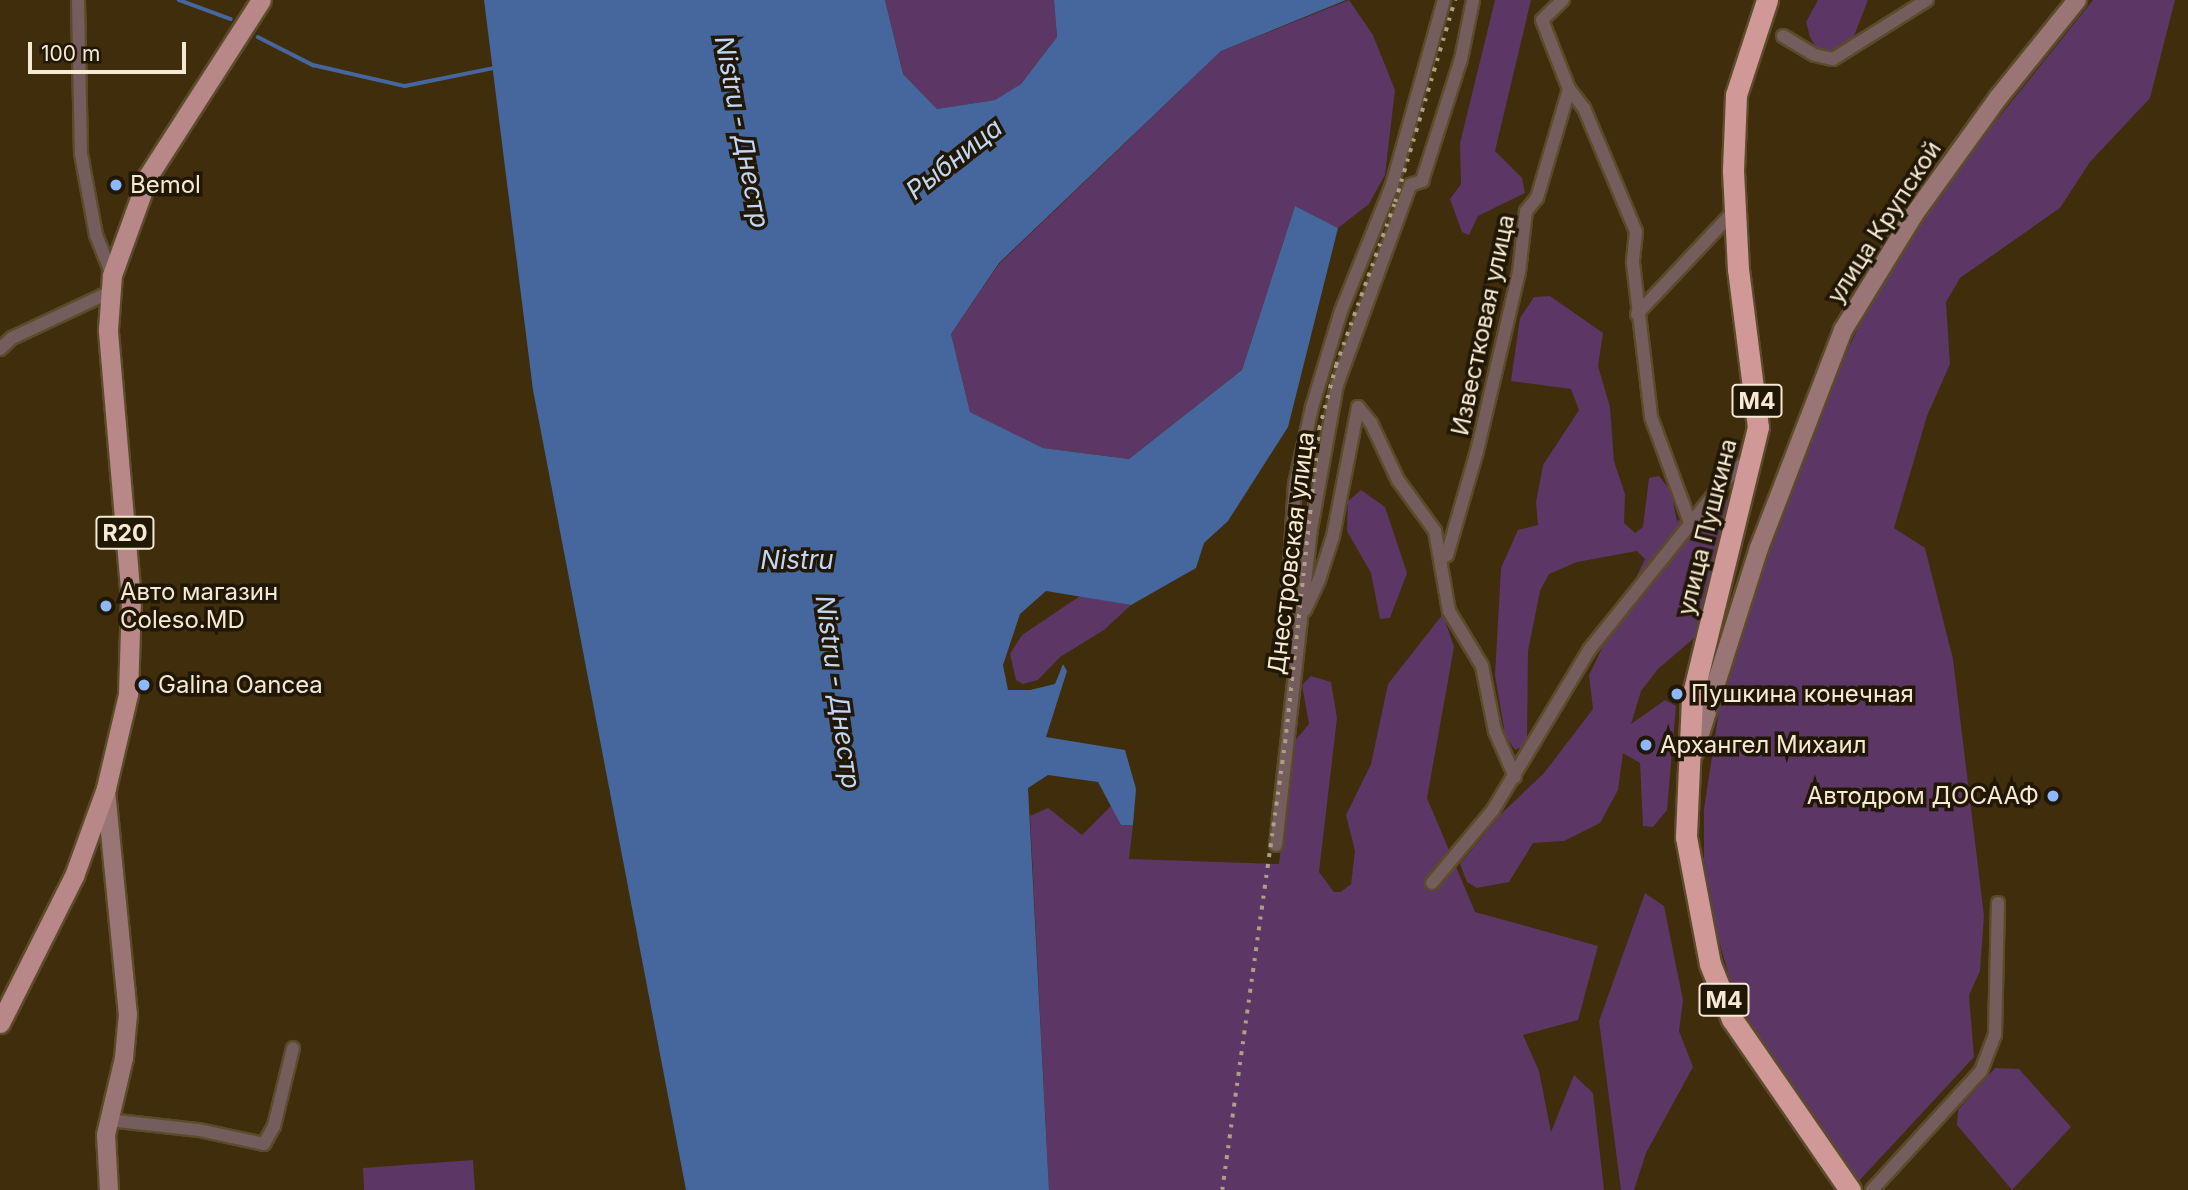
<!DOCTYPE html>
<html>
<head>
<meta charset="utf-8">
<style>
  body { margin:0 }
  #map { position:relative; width:2188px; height:1190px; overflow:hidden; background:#3f2d0b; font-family:Inter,sans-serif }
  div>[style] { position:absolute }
  .green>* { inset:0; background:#5c3665 }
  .water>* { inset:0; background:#45679e }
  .stream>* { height:3.5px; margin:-1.75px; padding:0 1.75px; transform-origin:1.75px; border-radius:1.75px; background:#45679e }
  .roads { filter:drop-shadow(2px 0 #5c4b2b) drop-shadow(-2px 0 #5c4b2b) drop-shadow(0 2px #5c4b2b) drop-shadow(0 -2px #5c4b2b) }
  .street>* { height:12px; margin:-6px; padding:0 6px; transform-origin:6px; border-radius:6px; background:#755d5d }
  .secondary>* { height:18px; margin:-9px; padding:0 9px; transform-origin:9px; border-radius:9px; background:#9a7575 }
  .primary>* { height:19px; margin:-9.5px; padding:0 9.5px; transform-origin:9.5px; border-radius:9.5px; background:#b78887 }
  .highway>* { height:21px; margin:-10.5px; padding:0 10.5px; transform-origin:10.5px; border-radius:10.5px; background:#d19898 }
  .rail>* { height:3.5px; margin-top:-1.75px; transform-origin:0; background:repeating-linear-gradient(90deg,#af9f84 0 3.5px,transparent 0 10.5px) }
  .dots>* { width:19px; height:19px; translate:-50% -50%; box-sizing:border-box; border:4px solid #211705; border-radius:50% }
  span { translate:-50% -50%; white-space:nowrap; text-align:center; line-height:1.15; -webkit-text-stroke:7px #211705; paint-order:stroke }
  .shield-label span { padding:2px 5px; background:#211705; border:2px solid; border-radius:5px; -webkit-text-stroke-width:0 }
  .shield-label { font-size:23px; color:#f7e9d2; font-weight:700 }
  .poi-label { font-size:24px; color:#f7e9d2 }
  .left { translate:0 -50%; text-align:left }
  .right { translate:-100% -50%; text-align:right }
  .street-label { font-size:24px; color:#f7e9d2 }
  .water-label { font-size:26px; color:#c2d7f7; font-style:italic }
  .scale { position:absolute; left:28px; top:42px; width:158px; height:32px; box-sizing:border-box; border:4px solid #f7e9d2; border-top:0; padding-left:9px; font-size:21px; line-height:24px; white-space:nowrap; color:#f7e9d2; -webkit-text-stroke:5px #211705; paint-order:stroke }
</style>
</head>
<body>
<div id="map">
  <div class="green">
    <i style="clip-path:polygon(885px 0,1054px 0,1057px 37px,1021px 84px,995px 100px,937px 109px,903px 74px)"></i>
    <i style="clip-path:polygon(1349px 0,1373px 35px,1395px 90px,1385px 175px,1369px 204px,1338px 228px,1295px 206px,1242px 370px,1129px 459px,1043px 448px,970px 412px,951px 334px,999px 264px,1221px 51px)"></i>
    <i style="clip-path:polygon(1495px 0,1531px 0,1495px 151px,1522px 178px,1525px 193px,1478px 216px,1469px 235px,1462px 232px,1450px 199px,1461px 184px,1460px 143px)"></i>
    <i style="clip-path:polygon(1818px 0,1868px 0,1852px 41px,1835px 52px,1817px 49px,1810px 37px,1806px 22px)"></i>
    <i style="clip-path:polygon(2093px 0,2175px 0,2150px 98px,2090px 162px,2060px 208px,1960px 278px,1946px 302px,1950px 364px,1927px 416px,1894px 528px,1925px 548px,1953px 659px,1984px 916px,1980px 971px,1969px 995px,1974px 1057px,1858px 1182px,1779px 1078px,1734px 994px,1714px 923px,1704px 860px,1704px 809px,1727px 658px,1823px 404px,1879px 282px,1930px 203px)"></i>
    <i style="clip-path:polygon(1550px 296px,1603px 333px,1598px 366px,1610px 407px,1614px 461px,1625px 494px,1624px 523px,1635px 533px,1643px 527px,1649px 478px,1659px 476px,1671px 491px,1677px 521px,1731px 498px,1701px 632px,1658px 669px,1641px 691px,1631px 724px,1665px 700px,1676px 706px,1667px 810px,1653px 827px,1643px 826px,1640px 763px,1623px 753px,1618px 790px,1600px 823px,1564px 841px,1533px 843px,1509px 882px,1477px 888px,1467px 882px,1460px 864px,1501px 814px,1544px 773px,1593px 709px,1589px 675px,1645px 559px,1637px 551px,1577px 562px,1549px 574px,1540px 591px,1528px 651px,1527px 744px,1515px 750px,1505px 735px,1495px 675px,1501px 568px,1518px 530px,1538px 525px,1536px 502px,1543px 465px,1579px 410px,1571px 389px,1511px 381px,1520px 318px,1534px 297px)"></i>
    <i style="clip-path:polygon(1361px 490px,1385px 507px,1407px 573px,1390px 618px,1380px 619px,1371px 573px,1347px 531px,1348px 501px)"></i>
    <i style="clip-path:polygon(1080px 596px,1131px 605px,1104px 630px,1060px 657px,1038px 680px,1023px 684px,1016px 680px,1010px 654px,1022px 635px)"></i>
    <i style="clip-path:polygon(1443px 614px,1454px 647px,1427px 798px,1475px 912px,1598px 946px,1578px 1020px,1523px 1035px,1539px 1071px,1551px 1132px,1574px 1075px,1593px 1093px,1604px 1190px,1049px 1190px,1030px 816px,1048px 808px,1082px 835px,1112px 805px,1121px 825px,1133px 825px,1129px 859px,1279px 864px,1293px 743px,1309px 724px,1302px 685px,1311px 676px,1331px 682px,1337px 718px,1319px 872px,1334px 892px,1341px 892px,1351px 884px,1355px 851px,1346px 815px,1371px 764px,1388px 684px)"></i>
    <i style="clip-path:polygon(1645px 893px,1664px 906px,1683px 1000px,1679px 1031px,1693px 1067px,1646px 1153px,1634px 1190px,1621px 1190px,1599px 1021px)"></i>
    <i style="clip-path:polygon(1995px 1068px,2019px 1069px,2071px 1127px,2012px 1190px,1957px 1125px,1958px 1110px)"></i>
    <i style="clip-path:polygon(473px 1160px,475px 1190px,364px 1190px,363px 1168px)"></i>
  </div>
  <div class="water">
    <i style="clip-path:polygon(484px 0,885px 0,903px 74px,937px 109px,995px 100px,1021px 84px,1057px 37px,1054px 0,1346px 0,1221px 51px,999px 263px,951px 334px,970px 412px,1043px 448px,1129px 459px,1242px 370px,1295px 206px,1338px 228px,1288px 427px,1228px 521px,1204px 543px,1196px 568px,1131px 605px,1046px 591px,1020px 614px,1003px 665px,1008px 690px,1030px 690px,1055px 684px,1063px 664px,1067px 671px,1046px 737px,1125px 750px,1136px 789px,1133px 825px,1121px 825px,1098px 782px,1048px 775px,1028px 788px,1049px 1190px,686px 1190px,533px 390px)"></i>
  </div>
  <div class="stream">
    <i style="left:179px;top:0;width:55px;rotate:20.1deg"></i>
    <i style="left:258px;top:37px;width:62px;rotate:27deg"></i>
    <i style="left:313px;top:65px;width:94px;rotate:12.9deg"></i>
    <i style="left:405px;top:86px;width:91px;rotate:-11.4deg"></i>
  </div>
  <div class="roads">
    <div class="street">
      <i style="left:78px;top:0;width:154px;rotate:88.9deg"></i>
      <i style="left:81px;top:154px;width:82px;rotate:79.5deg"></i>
      <i style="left:96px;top:235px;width:43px;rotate:68.2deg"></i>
      <i style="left:1444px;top:0;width:192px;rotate:105.7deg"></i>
      <i style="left:1392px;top:185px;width:136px;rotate:112deg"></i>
      <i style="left:1341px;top:311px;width:100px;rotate:106.8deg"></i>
      <i style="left:1312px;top:407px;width:79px;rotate:102.4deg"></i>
      <i style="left:1295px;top:484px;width:123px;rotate:93.7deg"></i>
      <i style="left:1287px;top:607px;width:18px;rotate:9deg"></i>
      <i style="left:1305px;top:610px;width:33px;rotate:-65deg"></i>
      <i style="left:1319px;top:580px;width:46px;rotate:-72.3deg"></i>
      <i style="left:1333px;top:536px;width:131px;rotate:-79deg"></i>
      <i style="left:1358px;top:407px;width:21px;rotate:51deg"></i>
      <i style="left:1371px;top:423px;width:63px;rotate:64.7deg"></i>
      <i style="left:1398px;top:480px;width:63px;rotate:54deg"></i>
      <i style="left:1435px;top:531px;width:81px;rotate:80.1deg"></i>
      <i style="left:1449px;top:611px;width:64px;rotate:59deg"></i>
      <i style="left:1482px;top:666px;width:66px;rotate:78.7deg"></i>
      <i style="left:1495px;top:731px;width:50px;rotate:66.5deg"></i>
      <i style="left:1783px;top:36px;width:37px;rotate:31deg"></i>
      <i style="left:1815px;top:55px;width:18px;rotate:13deg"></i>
      <i style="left:1833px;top:59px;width:111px;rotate:-32.1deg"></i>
      <i style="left:1569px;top:89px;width:24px;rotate:52deg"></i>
      <i style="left:1584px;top:108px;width:134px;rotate:67.2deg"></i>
      <i style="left:1636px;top:232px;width:31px;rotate:96deg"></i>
      <i style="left:1633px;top:263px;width:155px;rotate:83.3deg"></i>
      <i style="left:1651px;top:417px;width:115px;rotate:69.7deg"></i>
      <i style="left:1637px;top:314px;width:141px;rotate:-46.7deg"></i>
      <i style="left:0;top:349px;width:16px;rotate:-43deg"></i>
      <i style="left:12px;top:338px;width:108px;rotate:-25.1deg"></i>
      <i style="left:1440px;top:559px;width:8px;rotate:-30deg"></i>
      <i style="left:1447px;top:555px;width:108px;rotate:-73.9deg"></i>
      <i style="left:1477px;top:451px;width:184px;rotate:-76.8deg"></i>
      <i style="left:1519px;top:272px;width:61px;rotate:-83.5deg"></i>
      <i style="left:1526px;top:211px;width:17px;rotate:-50deg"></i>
      <i style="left:1537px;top:198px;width:114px;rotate:-73.6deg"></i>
      <i style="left:1569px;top:89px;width:74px;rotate:-111.4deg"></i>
      <i style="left:1542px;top:20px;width:29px;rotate:-44deg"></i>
      <i style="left:1276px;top:845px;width:318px;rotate:-83.7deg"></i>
      <i style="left:1311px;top:529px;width:146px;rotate:-79.8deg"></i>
      <i style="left:1337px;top:385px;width:213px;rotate:-69.9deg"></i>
      <i style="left:1410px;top:185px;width:13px;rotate:-18deg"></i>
      <i style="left:1422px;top:181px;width:128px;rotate:-72.3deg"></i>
      <i style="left:1461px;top:59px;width:60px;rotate:-78.5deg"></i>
      <i style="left:1432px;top:883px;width:95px;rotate:-50.1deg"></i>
      <i style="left:1493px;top:810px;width:187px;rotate:-59deg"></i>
      <i style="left:1589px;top:650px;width:217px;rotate:-51.2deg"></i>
      <i style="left:1725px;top:481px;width:30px;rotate:-44deg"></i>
      <i style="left:108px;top:1120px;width:92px;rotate:6.3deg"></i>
      <i style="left:199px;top:1130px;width:66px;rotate:12.2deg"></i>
      <i style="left:264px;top:1144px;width:21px;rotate:-61deg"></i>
      <i style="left:274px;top:1126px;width:80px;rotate:-76.3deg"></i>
      <i style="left:1872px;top:1190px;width:161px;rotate:-47.5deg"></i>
      <i style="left:1981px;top:1071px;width:39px;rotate:-69deg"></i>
      <i style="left:1995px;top:1035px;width:132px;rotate:-88.7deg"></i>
    </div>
    <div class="secondary">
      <i style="left:1694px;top:753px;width:215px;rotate:-72.4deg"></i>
      <i style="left:1759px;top:548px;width:234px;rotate:-68.9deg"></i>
      <i style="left:1843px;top:330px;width:134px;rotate:-58.4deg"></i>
      <i style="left:1913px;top:216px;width:145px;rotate:-54.2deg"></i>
      <i style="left:1998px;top:98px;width:126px;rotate:-51.1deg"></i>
      <i style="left:106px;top:791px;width:224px;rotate:84.4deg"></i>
      <i style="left:128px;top:1014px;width:44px;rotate:95.2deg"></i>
      <i style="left:124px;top:1058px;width:79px;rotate:103.2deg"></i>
      <i style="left:106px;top:1135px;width:55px;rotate:86.9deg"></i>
    </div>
    <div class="primary">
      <i style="left:0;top:1023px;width:165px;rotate:-63.3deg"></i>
      <i style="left:74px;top:876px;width:94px;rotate:-70deg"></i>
      <i style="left:106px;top:788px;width:97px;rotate:-76.8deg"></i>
      <i style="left:128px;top:694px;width:94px;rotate:-88.2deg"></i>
      <i style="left:131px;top:600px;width:272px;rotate:-94.9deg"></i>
      <i style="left:108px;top:329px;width:54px;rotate:-85.8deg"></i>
      <i style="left:112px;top:275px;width:105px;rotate:-70deg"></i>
      <i style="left:148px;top:176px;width:209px;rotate:-57.3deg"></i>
    </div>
    <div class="highway">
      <i style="left:1767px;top:0;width:100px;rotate:108.1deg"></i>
      <i style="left:1736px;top:95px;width:76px;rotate:92.3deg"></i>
      <i style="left:1733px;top:171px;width:98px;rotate:87.1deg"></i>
      <i style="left:1738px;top:269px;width:159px;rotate:82.8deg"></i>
      <i style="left:1758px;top:427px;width:279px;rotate:103.7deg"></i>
      <i style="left:1692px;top:698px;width:139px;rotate:92.5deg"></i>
      <i style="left:1686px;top:837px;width:129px;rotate:79.3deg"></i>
      <i style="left:1710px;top:964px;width:59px;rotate:68.2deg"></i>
      <i style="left:1732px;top:1019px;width:208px;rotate:55.4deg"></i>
    </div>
  </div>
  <div class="rail">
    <i style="left:1222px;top:1190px;width:461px;rotate:-82deg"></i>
    <i style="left:1286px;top:733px;width:306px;rotate:-83.8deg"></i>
    <i style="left:1319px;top:429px;width:66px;rotate:-75.1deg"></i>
    <i style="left:1336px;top:365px;width:173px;rotate:-70.1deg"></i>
    <i style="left:1395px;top:202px;width:211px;rotate:-73.5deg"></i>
  </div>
  <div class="dots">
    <i style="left:116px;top:185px;background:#8eb8fd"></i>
    <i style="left:106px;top:606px;background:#8eb8fd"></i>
    <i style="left:144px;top:685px;background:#8eb8fd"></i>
    <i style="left:1677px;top:694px;background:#8eb8fd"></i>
    <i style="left:1646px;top:745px;background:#8eb8fd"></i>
    <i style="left:2053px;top:796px;background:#8eb8fd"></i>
  </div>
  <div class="shield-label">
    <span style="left:1757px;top:401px">M4</span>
    <span style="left:125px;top:533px">R20</span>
    <span style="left:1724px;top:1000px">M4</span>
  </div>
  <div class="poi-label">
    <span class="left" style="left:130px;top:185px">Bemol</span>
    <span class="left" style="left:120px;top:606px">Авто магазин<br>Coleso.MD</span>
    <span class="left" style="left:158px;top:685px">Galina Oancea</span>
    <span class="left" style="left:1691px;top:694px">Пушкина конечная</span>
    <span class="left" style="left:1660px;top:745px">Архангел Михаил</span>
    <span class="right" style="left:2039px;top:796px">Автодром ДОСААФ</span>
  </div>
  <div class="street-label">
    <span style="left:1884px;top:222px;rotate:-57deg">улица Крупской</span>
    <span style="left:1483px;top:325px;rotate:-78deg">Известковая улица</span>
    <span style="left:1707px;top:527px;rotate:-76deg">улица Пушкина</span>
    <span style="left:1291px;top:553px;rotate:-83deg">Днестровская улица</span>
  </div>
  <div class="water-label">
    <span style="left:742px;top:132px;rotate:79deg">Nistru - Днестр</span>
    <span style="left:954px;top:159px;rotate:-38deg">Рыбница</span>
    <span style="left:797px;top:560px">Nistru</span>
    <span style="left:838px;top:692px;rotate:82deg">Nistru - Днестр</span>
  </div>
  <div class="scale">100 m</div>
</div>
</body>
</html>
